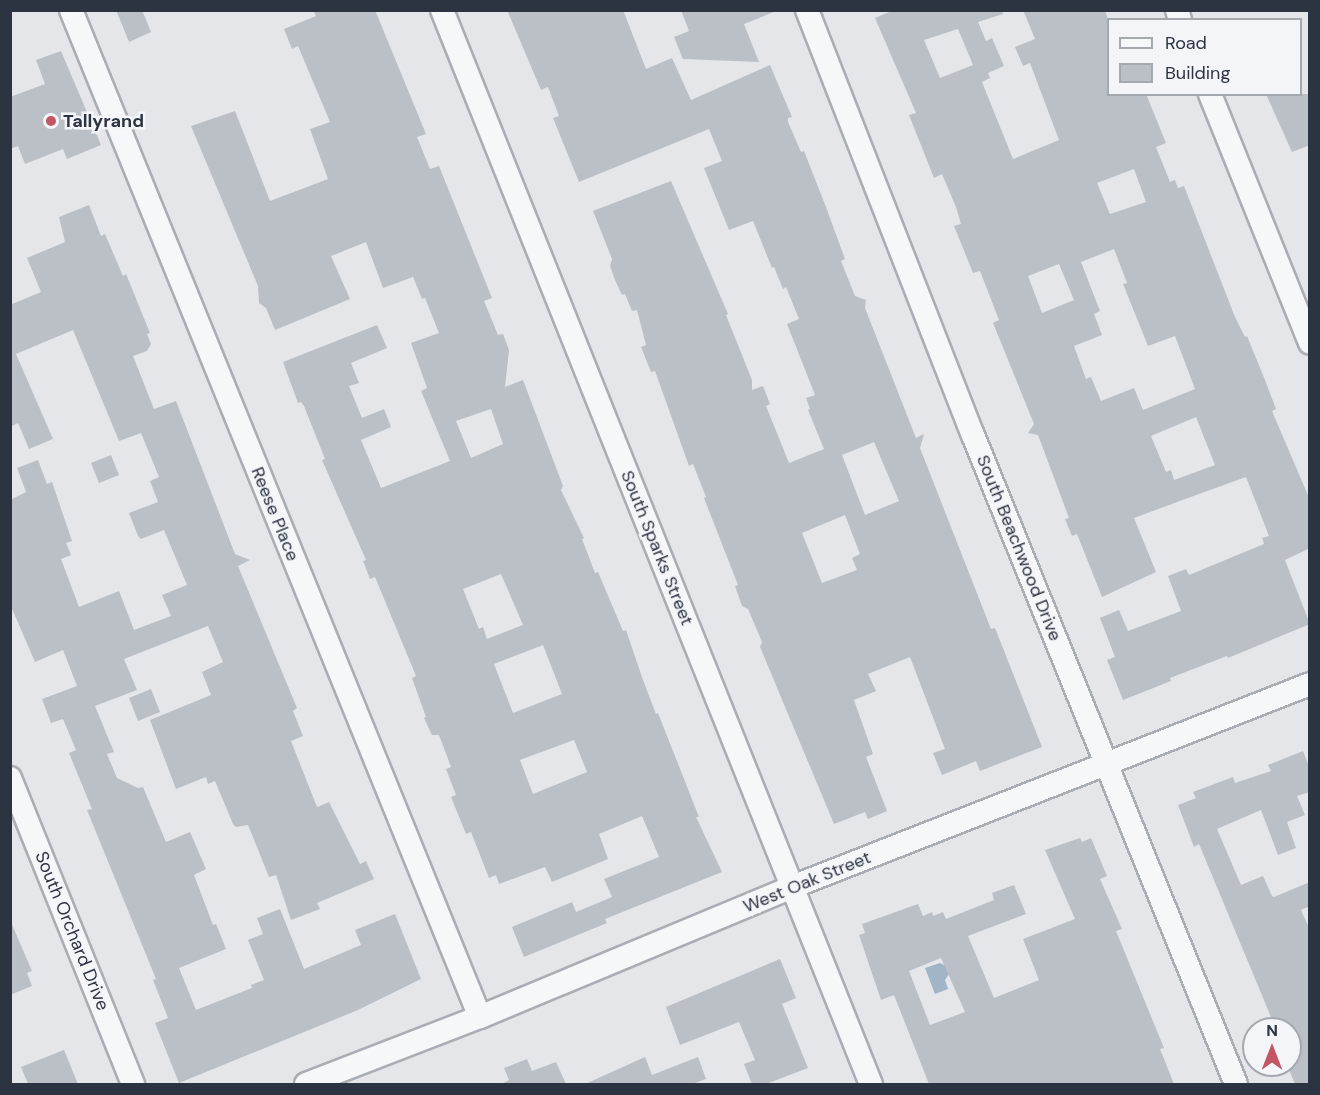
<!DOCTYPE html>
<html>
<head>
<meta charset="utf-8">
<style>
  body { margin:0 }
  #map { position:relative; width:1320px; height:1095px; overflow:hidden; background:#e4e6ea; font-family:"DM Sans",sans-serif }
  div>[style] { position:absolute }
  .water>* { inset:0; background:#a2b4c7 }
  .building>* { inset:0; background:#bbc0c7 }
  .roads { filter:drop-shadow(2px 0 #a9adb4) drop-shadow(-2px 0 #a9adb4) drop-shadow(0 2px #a9adb4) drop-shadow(0 -2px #a9adb4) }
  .minor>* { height:22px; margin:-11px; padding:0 11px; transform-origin:11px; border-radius:11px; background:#f6f7f9 }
  .dots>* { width:16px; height:16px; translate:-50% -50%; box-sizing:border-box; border:3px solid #f3f5f8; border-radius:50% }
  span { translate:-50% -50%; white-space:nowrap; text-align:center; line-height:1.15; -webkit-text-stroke:5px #f3f5f8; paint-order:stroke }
  .poi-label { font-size:18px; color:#2d3441; font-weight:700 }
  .left { translate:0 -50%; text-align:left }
  .street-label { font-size:18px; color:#2d3441 }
  .frame { position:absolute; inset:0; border:12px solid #2d3441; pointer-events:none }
  .legend { position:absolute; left:1107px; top:18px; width:195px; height:78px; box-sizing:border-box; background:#f3f5f8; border:2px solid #a4a8af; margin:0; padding:8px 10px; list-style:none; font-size:18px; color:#2d3441 }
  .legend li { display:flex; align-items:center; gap:12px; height:30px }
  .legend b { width:30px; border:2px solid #a4a8af }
  .north { position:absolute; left:1242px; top:1017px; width:60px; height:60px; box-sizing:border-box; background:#f3f5f8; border:2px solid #a4a8af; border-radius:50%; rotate:0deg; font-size:16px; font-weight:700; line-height:24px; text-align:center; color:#2d3441 }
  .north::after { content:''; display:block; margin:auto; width:21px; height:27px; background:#c35565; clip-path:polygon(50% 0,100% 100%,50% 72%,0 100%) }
</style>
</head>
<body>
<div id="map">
  <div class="water">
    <i style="clip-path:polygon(940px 963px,946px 966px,949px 974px,945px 980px,948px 989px,935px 994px,925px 968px)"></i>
  </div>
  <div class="building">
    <i style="clip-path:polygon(116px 10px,142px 10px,151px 32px,129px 42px)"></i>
    <i style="clip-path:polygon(evenodd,313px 10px,375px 10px,426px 134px,417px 137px,430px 169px,439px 166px,492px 298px,484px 301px,498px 335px,503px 334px,509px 350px,505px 387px,523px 380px,563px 486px,561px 490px,584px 538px,582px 539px,595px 573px,598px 572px,623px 631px,626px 630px,643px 680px,656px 714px,658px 713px,699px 817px,696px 817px,722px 872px,605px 919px,607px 923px,524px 957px,512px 927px,572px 902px,576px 912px,612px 897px,604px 879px,659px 857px,642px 816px,599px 834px,608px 859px,552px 882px,545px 867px,499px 884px,496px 875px,489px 878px,471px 832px,466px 834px,451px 797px,456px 795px,446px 769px,451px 767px,439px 735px,432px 735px,424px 718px,426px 717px,412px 678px,416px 676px,375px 577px,370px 579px,363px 561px,366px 560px,322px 460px,325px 459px,304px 406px,301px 402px,298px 403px,283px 362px,377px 325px,387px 348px,351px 363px,359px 383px,349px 386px,362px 418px,384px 409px,391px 427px,361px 440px,381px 488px,450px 461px,421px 391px,427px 388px,411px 343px,439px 333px,425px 298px,422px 299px,413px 277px,383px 288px,366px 242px,331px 256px,350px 299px,275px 330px,266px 308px,259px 303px,258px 286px,191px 126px,235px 111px,270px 201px,328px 179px,310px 129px,330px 122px,298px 46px,292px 49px,284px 29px,316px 16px,313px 10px,491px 409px,503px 444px,471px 458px,456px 421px,491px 409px,313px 10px,501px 574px,523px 625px,487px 639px,483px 627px,479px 629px,463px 589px,501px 574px,313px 10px,543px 645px,562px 694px,513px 713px,494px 664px,543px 645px,313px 10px,574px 740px,587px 772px,533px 794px,520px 760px,574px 740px)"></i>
    <i style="clip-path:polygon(evenodd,507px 10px,623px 10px,646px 69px,672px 58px,691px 100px,770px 65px,792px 117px,788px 118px,788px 122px,801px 152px,804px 151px,826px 207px,845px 259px,841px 261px,855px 296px,866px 300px,865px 308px,916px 438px,924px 434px,920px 448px,991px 629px,995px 628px,1042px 747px,980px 771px,976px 761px,942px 775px,933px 753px,945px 749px,910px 657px,868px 674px,876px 691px,854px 700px,873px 754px,866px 757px,887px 811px,868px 819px,865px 812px,834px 824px,760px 647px,762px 642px,748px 609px,742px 606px,735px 586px,738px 585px,704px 498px,706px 497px,693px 464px,689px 466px,655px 371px,651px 372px,641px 347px,646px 345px,637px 310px,632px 311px,625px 294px,622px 295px,615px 280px,610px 266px,612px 259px,593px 211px,671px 181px,728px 314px,726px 315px,752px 380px,752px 390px,763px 386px,770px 404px,766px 406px,789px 463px,824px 449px,808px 410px,810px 409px,806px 398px,815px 395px,787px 324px,799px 319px,786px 287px,783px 289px,774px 267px,772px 268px,753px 221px,729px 230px,704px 168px,722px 161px,709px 129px,579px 182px,553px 118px,559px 116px,548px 87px,541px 90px,507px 10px,874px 442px,899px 501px,865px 515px,842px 455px,874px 442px,507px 10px,845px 515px,860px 554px,852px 558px,857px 570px,822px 583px,802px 533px,845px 515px)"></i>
    <i style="clip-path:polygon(681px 10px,776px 10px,776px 11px,744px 24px,759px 62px,683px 59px,674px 37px,689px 31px)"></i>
    <i style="clip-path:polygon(evenodd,894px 10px,1002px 10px,1003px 14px,978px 22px,986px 41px,992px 38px,1004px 66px,988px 73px,990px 78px,982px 82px,1013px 159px,1059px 140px,1030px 63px,1023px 66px,1015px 47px,1035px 39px,1023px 10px,1105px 10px,1108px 20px,1108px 94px,1146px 94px,1166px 143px,1156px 147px,1170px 182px,1175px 180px,1178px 188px,1184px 186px,1235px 317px,1245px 337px,1247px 336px,1265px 380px,1276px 409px,1272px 411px,1310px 500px,1310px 548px,1285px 560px,1310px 624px,1228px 658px,1227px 656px,1170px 678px,1171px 681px,1123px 700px,1107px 660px,1115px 657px,1100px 618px,1119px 610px,1128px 631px,1181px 611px,1168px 576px,1186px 569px,1189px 575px,1264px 544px,1262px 538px,1269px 536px,1246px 477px,1188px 498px,1134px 518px,1156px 572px,1102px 597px,1077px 534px,1072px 536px,1065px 519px,1069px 518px,1038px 435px,1028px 433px,1034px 424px,993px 323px,999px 320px,980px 271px,973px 273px,954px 226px,961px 224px,956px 207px,942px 174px,934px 178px,909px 115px,916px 113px,875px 18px,894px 10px,958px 29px,973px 65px,940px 78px,924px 40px,958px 29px,894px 10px,1134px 169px,1146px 202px,1110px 214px,1097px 183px,1134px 169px,894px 10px,1114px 249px,1127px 283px,1123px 284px,1148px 346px,1175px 336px,1195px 389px,1143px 410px,1134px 388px,1101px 401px,1091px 377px,1086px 379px,1074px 346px,1102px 335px,1094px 314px,1100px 311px,1081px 262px,1114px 249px,894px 10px,1059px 264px,1074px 300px,1042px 313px,1028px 276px,1059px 264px,894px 10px,1196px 417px,1215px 465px,1174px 480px,1171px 470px,1166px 472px,1151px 436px,1196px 417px)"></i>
    <i style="clip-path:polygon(61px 51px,101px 145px,67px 159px,63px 149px,25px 164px,18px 146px,10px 149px,10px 97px,45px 84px,36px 60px)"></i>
    <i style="clip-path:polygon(1266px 94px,1310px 94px,1310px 145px,1292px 152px)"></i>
    <i style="clip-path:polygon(89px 205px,101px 236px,105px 234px,123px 276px,126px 274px,150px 333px,147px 334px,151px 344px,147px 351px,133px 356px,154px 409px,176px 401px,235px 554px,250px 560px,238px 566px,297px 708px,293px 711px,303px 736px,291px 741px,317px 807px,329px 802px,360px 864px,366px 861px,374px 879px,317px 903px,320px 909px,291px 920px,276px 875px,269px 877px,248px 825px,236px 827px,233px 824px,215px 781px,208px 784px,206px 777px,176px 789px,150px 720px,211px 695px,202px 672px,223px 662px,208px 626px,124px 659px,137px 690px,95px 706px,114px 752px,107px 754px,117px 778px,138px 788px,143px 787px,166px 842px,190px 832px,206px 869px,194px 875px,213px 925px,216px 924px,226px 949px,179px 968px,196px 1010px,252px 988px,251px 985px,264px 980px,248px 940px,263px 934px,257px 918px,280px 909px,304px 969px,361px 945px,355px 930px,395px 914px,421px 979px,358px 1010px,179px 1083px,155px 1023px,168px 1018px,153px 980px,156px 979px,87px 810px,92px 809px,69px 753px,76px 750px,63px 719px,51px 723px,42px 699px,77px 686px,63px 650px,35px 662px,10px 604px,10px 500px,26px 492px,17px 468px,38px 460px,47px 484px,52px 482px,72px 541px,66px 543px,71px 555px,61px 559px,79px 607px,119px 591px,134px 630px,171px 616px,162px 595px,187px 585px,164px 530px,141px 539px,138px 536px,129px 513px,158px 502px,150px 481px,159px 477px,141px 433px,119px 441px,73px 330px,16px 354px,53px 439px,29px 449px,18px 423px,10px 427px,10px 305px,41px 292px,27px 258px,65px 242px,59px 217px)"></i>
    <i style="clip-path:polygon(111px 455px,119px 475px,99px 483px,91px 463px)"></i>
    <i style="clip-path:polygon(151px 689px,160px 712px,138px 721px,129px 698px)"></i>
    <i style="clip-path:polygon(1303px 751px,1310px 769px,1310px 792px,1297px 796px,1305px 815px,1287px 822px,1296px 848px,1278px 855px,1261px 810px,1217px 829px,1241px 885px,1263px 876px,1272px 896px,1274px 897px,1310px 882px,1310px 906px,1301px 910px,1310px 930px,1310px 1084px,1295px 1084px,1290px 1072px,1290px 1029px,1276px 1029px,1199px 844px,1194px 847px,1178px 805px,1196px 798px,1193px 792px,1233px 777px,1235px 783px,1271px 771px,1268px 765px)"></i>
    <i style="clip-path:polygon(evenodd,1080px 838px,1082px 842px,1091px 838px,1107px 876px,1100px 879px,1122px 929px,1116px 931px,1164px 1048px,1160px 1049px,1174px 1084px,929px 1084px,894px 995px,881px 1000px,859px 935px,865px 933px,862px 924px,918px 904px,923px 916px,932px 912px,933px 916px,943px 912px,946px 919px,994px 900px,992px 893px,1014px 885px,1026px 914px,968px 936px,994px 998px,1039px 980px,1023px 939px,1075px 919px,1045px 850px,1080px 838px,941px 958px,965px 1012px,930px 1025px,909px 971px,941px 958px)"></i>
    <i style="clip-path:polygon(10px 920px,32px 971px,27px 973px,32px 986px,10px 995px)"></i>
    <i style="clip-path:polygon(780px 959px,796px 998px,782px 1004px,808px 1068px,766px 1084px,752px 1084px,744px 1064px,755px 1060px,739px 1022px,680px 1045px,666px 1007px)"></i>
    <i style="clip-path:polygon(64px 1050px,78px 1084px,28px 1084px,21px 1067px)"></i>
    <i style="clip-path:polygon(645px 1057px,652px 1075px,698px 1057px,706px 1079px,692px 1084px,585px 1084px)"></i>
    <i style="clip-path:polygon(527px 1059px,532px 1071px,556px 1062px,566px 1084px,501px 1084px,509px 1080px,504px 1068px)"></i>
  </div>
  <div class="roads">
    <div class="minor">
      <i style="left:71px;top:10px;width:1087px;rotate:67.9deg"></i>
      <i style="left:442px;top:10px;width:1157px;rotate:68.23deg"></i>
      <i style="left:807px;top:10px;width:456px;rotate:68.7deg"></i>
      <i style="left:973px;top:435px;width:700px;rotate:67.94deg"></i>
      <i style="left:1177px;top:10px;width:10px;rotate:73deg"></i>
      <i style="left:1210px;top:94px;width:268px;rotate:68.1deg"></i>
      <i style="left:10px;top:778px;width:330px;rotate:68.1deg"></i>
      <i style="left:306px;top:1084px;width:186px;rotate:-21.1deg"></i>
      <i style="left:480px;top:1017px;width:338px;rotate:-22.6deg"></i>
      <i style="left:792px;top:887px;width:556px;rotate:-21.4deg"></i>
    </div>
  </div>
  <div class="dots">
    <i style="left:51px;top:121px;background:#c35565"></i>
  </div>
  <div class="poi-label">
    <span class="left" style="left:63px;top:121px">Tallyrand</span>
  </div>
  <div class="street-label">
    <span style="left:275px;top:514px;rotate:68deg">Reese Place</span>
    <span style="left:657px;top:548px;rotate:68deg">South Sparks Street</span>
    <span style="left:1019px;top:548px;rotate:68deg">South Beachwood Drive</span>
    <span style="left:807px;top:882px;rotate:-22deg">West Oak Street</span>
    <span style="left:72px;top:931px;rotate:68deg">South Orchard Drive</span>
  </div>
  <div class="frame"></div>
  <ul class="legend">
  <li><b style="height:8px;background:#f6f7f9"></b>Road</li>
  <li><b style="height:16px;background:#bbc0c7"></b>Building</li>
  </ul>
  <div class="north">N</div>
</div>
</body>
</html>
